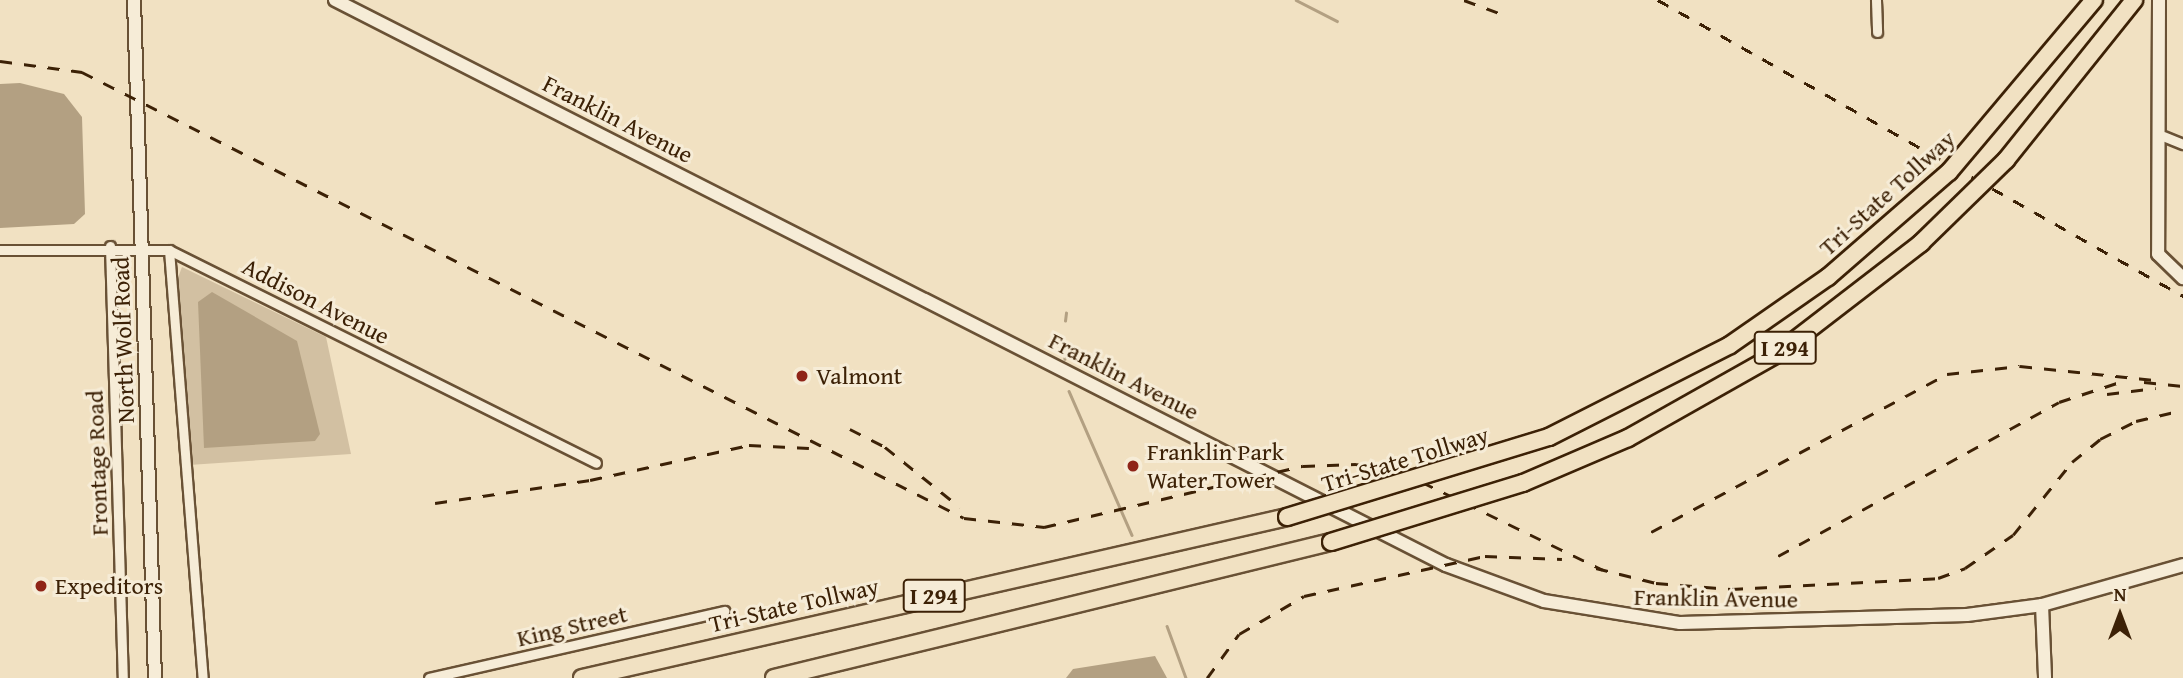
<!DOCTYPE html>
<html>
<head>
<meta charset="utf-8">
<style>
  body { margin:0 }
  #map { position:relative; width:2183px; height:678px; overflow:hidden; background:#f1e1c2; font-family:"Gentium Book Plus",serif }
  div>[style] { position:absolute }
  .green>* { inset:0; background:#d2c0a2 }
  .water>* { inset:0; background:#b3a082 }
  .stream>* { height:2.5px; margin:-1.25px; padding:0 1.25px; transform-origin:1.25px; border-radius:1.25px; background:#b3a082 }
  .roads { filter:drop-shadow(2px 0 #695135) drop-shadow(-2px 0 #695135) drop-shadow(0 2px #695135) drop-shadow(0 -2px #695135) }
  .street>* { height:9px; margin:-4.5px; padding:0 4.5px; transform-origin:4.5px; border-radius:4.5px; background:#f6ecd7 }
  .secondary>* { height:12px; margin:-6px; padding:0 6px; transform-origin:6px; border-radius:6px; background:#f6ecd7 }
  .highway>* { height:16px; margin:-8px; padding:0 8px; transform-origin:8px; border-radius:8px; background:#f1e1c2 }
  .rail>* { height:2.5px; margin-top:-1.25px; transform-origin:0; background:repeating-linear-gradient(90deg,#3c2106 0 12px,transparent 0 24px) }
  .bridges { filter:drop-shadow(2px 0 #3c2106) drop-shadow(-2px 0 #3c2106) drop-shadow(0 2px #3c2106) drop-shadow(0 -2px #3c2106) }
  .highway-bridge>* { height:16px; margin:-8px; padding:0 8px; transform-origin:8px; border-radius:8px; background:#f1e1c2 }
  .dots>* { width:19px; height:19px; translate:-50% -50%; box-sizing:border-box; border:4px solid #f6ecd7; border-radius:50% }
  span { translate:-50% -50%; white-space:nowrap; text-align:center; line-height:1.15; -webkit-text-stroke:6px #f6ecd7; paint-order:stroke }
  .shield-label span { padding:2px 5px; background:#f6ecd7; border:2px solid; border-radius:5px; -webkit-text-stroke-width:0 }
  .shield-label { font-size:23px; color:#3c2106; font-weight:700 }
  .street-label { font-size:24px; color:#3c2106 }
  .poi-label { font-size:24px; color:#3c2106 }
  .left { translate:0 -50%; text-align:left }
  .north { position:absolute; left:2085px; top:580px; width:70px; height:70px; -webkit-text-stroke:5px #f6ecd7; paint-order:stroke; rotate:0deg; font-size:19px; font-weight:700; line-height:28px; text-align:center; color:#3c2106 }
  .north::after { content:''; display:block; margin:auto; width:24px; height:32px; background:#3c2106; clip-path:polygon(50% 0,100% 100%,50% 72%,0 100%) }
</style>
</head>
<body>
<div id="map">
  <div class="green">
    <i style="clip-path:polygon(182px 267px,326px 337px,351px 454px,189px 465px,176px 283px)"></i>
  </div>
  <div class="water">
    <i style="clip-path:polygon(20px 83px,64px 94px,82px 117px,85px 214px,74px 224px,0 228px,0 84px)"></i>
    <i style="clip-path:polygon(212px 292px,297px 341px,320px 434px,315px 441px,204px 448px,198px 302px)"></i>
    <i style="clip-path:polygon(1155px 656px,1167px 678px,1066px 678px,1073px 669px)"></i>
  </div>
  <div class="stream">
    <i style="left:1296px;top:0;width:46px;rotate:27.1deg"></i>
    <i style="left:1065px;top:321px;width:8px;rotate:-83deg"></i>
    <i style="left:1062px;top:340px;width:19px;rotate:81deg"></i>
    <i style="left:1069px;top:391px;width:157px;rotate:66.4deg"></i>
    <i style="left:1167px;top:626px;width:55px;rotate:69.9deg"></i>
  </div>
  <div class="roads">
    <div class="street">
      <i style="left:1876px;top:0;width:32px;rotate:88deg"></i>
      <i style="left:2163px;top:136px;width:22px;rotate:22deg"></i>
      <i style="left:110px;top:246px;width:432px;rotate:88.3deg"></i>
      <i style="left:0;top:250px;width:169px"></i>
      <i style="left:169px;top:250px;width:477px;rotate:26.5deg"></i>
      <i style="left:169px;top:250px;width:429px;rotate:85.5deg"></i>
      <i style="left:429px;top:678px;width:303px;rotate:-12.8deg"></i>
    </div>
    <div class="secondary">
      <i style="left:134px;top:0;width:678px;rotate:88.23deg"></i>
      <i style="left:335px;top:0;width:1246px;rotate:26.96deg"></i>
      <i style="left:1446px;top:565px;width:104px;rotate:20.2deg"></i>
      <i style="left:1544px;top:601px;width:138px;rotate:9.2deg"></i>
      <i style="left:1680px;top:623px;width:287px;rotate:-1.6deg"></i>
      <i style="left:1967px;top:615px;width:76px;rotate:-7.6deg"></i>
      <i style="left:2042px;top:605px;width:147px;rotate:-15.8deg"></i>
      <i style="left:2159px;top:0;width:254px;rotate:90.2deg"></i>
      <i style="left:2158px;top:254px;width:35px;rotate:44deg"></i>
      <i style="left:2042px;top:605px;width:73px;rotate:87.6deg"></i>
    </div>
    <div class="highway">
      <i style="left:582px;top:678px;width:723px;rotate:-12.86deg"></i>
      <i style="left:774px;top:678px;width:573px;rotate:-13.72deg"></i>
    </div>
  </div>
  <div class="rail">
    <i style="left:1464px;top:0;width:40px;rotate:20.2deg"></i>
    <i style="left:1658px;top:0;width:603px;rotate:29.41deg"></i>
    <i style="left:0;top:61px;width:83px;rotate:7.6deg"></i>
    <i style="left:82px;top:72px;width:988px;rotate:26.82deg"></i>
    <i style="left:964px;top:518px;width:81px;rotate:6.4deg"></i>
    <i style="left:1044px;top:527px;width:266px;rotate:-13.3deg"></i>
    <i style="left:1303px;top:466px;width:53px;rotate:-2.2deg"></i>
    <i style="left:1356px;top:464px;width:68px;rotate:15.3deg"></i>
    <i style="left:1422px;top:482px;width:201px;rotate:25.9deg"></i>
    <i style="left:2144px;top:382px;width:39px;rotate:6deg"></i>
    <i style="left:2107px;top:394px;width:49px;rotate:-7deg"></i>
    <i style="left:850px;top:429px;width:39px;rotate:27deg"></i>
    <i style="left:885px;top:447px;width:96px;rotate:38.7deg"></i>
    <i style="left:435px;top:503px;width:157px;rotate:-8.4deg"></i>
    <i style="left:590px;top:480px;width:163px;rotate:-12.4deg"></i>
    <i style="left:749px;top:445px;width:60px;rotate:2.9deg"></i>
    <i style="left:1651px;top:532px;width:336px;rotate:-28.1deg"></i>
    <i style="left:1947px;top:374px;width:73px;rotate:-6.3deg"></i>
    <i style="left:2020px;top:366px;width:135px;rotate:6deg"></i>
    <i style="left:1778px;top:556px;width:320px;rotate:-28.7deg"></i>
    <i style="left:2059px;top:402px;width:64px;rotate:-18.2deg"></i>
    <i style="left:1596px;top:568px;width:62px;rotate:14deg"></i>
    <i style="left:1656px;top:583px;width:75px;rotate:4.6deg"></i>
    <i style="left:1731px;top:589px;width:207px;rotate:-3deg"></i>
    <i style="left:1938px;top:578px;width:29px;rotate:-20deg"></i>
    <i style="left:1965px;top:568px;width:58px;rotate:-34.5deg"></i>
    <i style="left:2013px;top:535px;width:94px;rotate:-51.1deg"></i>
    <i style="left:2072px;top:462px;width:36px;rotate:-39deg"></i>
    <i style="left:2100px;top:439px;width:40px;rotate:-26.6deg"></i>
    <i style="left:2136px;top:421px;width:48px;rotate:-13.2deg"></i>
    <i style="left:1207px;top:678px;width:54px;rotate:-54deg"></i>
    <i style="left:1239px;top:634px;width:75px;rotate:-30.3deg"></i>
    <i style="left:1304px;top:596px;width:185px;rotate:-12.5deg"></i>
    <i style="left:1485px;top:556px;width:77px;rotate:2.2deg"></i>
  </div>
  <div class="bridges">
    <div class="highway-bridge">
      <i style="left:1287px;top:517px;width:274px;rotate:-17deg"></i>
      <i style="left:1549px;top:437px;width:203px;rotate:-26.9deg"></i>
      <i style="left:1730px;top:345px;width:119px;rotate:-34.8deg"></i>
      <i style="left:1828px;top:277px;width:160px;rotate:-41deg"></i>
      <i style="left:1949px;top:172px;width:225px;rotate:-49.9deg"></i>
      <i style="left:1331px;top:542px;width:201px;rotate:-17.1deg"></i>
      <i style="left:1523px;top:483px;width:114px;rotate:-23.2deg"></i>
      <i style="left:1628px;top:438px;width:171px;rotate:-29.4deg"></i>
      <i style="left:1777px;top:354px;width:182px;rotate:-37.6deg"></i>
      <i style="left:1921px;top:243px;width:119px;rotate:-44.3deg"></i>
      <i style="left:2006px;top:160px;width:205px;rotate:-51.3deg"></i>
    </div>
  </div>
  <div class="dots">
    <i style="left:802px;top:376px;background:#8f2418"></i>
    <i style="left:1133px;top:466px;background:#8f2418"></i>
    <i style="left:41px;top:586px;background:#8f2418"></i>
  </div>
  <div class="shield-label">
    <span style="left:1785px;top:348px">I 294</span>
    <span style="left:934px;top:596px">I 294</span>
  </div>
  <div class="street-label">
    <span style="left:618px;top:119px;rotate:27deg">Franklin Avenue</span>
    <span style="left:1887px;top:193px;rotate:-42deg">Tri-State Tollway</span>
    <span style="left:316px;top:301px;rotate:27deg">Addison Avenue</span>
    <span style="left:123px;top:340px;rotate:-92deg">North Wolf Road</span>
    <span style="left:1124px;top:376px;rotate:27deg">Franklin Avenue</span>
    <span style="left:1405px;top:459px;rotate:-17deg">Tri-State Tollway</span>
    <span style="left:97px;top:463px;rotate:-92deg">Frontage Road</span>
    <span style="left:1716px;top:598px;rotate:1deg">Franklin Avenue</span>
    <span style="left:794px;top:605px;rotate:-13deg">Tri-State Tollway</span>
    <span style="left:572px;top:626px;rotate:-13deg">King Street</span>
  </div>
  <div class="poi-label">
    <span class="left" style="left:816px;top:376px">Valmont</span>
    <span class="left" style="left:1147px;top:466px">Franklin Park<br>Water Tower</span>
    <span class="left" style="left:55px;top:586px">Expeditors</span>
  </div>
  <div class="north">N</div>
</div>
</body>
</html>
